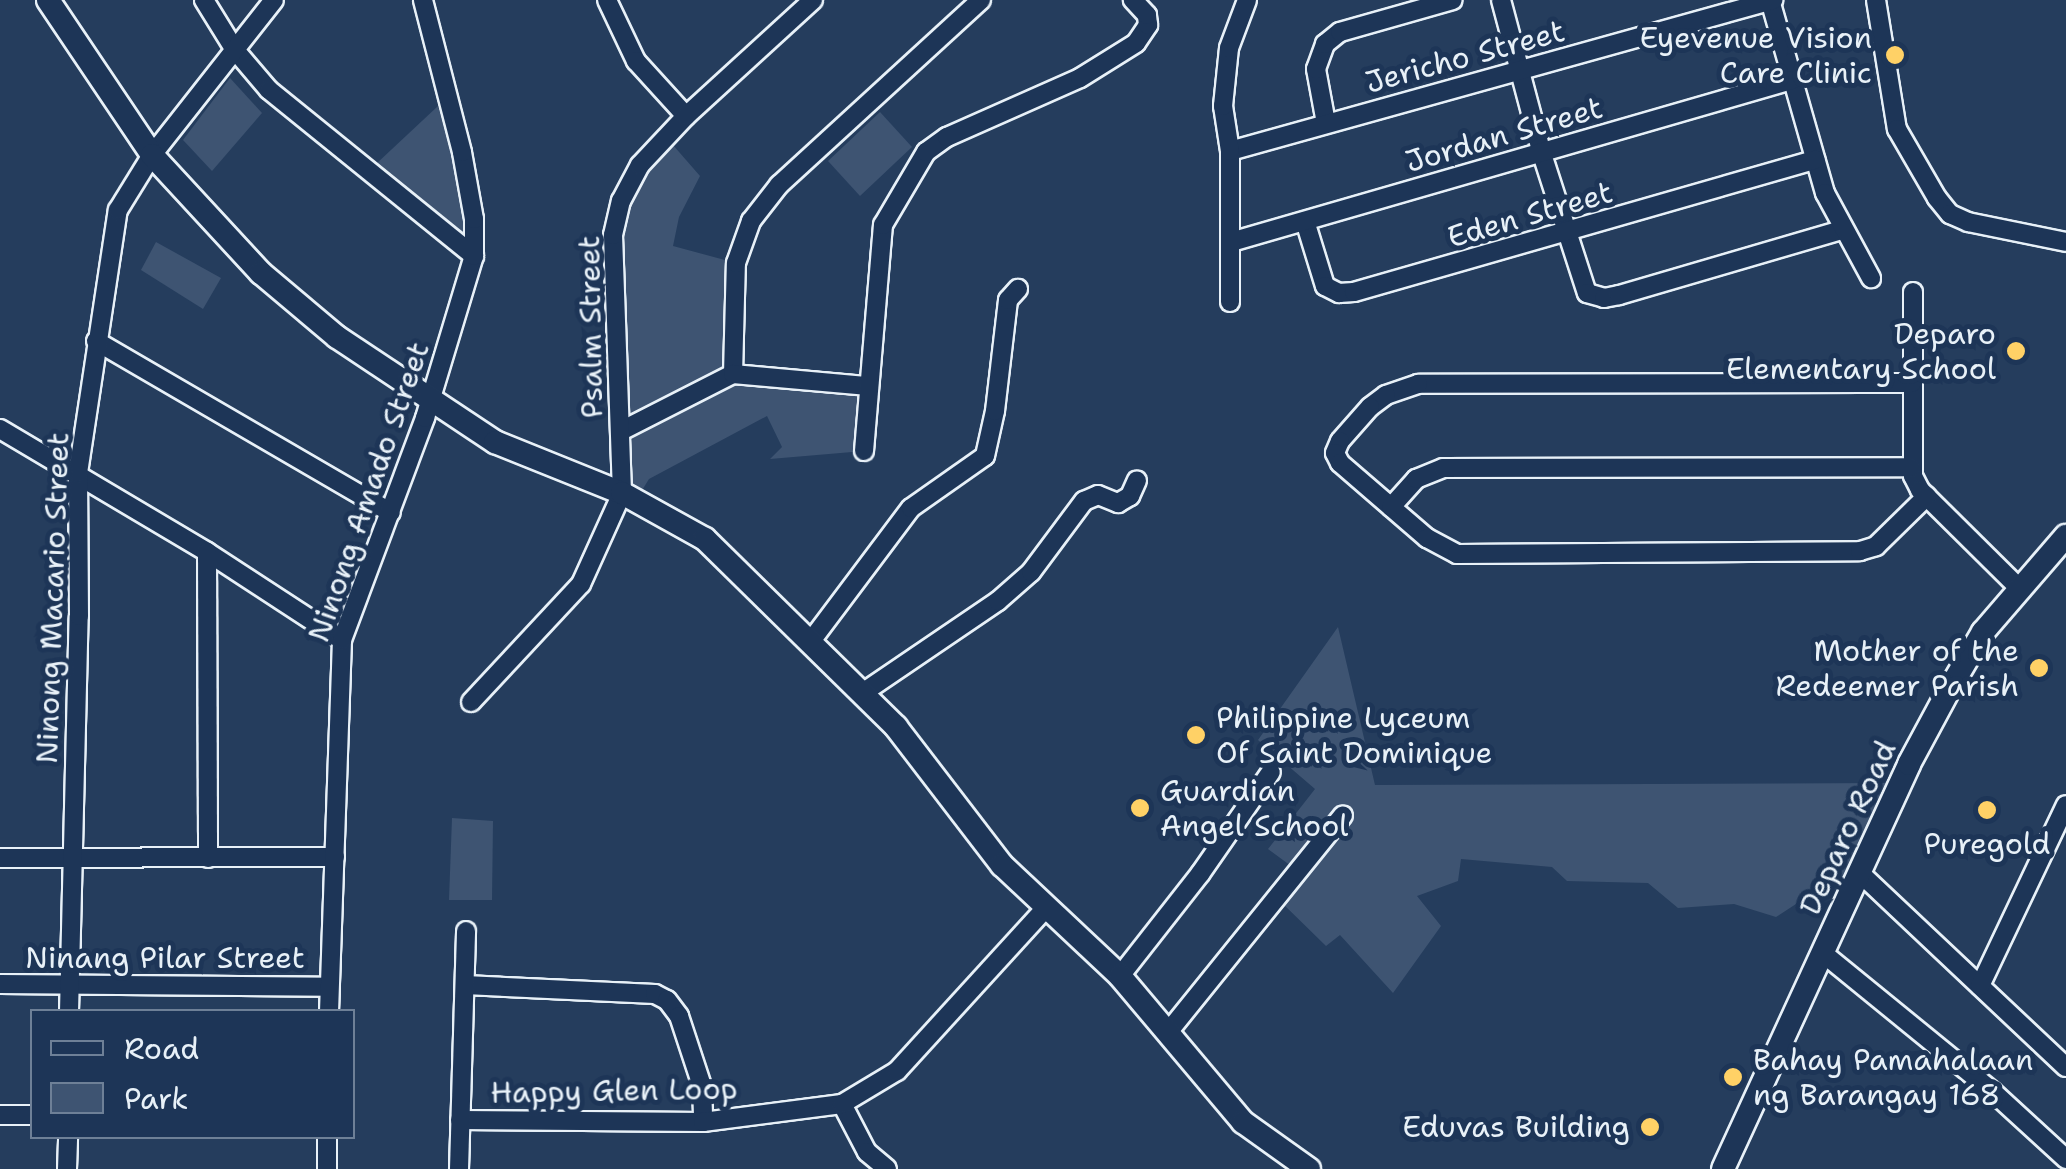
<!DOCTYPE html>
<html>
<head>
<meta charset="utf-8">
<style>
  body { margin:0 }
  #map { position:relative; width:2066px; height:1169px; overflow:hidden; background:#253d5d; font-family:"Shantell Sans",sans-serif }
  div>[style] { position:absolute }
  .green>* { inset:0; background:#3e5472 }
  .roads { filter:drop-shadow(2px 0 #e8f1f8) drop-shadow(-2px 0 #e8f1f8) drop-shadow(0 2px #e8f1f8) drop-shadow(0 -2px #e8f1f8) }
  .minor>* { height:18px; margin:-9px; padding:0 9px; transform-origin:9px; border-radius:9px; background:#1d3557 }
  .major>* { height:22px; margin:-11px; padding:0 11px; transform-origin:11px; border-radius:11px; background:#1d3557 }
  .dots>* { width:28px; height:28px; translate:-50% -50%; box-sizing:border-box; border:5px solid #1d3557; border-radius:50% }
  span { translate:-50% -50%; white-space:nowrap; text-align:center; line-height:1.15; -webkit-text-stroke:10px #1d3557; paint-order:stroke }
  .poi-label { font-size:30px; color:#e8f1f8 }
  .right { translate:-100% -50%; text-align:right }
  .left { translate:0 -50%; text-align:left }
  .street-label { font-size:30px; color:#e8f1f8 }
  .legend { position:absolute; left:30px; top:1009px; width:325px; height:130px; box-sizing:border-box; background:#1d3557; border:2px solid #6e8097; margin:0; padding:12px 18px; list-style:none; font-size:30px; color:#e8f1f8 }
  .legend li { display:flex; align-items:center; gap:20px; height:50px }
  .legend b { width:50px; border:2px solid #6e8097 }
</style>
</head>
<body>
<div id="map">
  <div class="green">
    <i style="clip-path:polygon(230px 78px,262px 113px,212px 171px,183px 140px)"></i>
    <i style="clip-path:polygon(438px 106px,451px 150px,468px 237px,376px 164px)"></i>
    <i style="clip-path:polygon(880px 112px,912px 147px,860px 196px,828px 161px)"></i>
    <i style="clip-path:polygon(666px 137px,700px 176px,679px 217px,673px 246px,736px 263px,733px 374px,868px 386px,864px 451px,770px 459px,782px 447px,767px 416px,649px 479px,636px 500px,622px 493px,613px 235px,640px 165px)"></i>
    <i style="clip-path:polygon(156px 242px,221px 278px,203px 309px,141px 270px)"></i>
    <i style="clip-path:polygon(1338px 627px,1375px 785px,1890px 783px,1844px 878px,1819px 889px,1776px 917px,1734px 904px,1678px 908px,1648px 883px,1567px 881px,1552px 867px,1461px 859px,1458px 881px,1417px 896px,1441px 926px,1393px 993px,1340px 935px,1326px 946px,1280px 901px,1302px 874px,1268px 849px,1315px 789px,1258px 740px)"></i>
    <i style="clip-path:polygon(452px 818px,493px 821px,492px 900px,449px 900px)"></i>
  </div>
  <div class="roads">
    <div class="minor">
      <i style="left:204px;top:0;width:59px;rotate:58.2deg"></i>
      <i style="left:235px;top:50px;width:52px;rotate:49.6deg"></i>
      <i style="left:269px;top:90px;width:264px;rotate:39deg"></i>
      <i style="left:607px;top:0;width:68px;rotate:64.6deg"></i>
      <i style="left:636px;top:61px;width:74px;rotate:47.7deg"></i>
      <i style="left:1501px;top:0;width:159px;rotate:75.1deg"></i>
      <i style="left:1542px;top:154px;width:146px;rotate:72.1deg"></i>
      <i style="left:1587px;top:293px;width:18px;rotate:16deg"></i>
      <i style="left:1604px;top:298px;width:15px;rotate:-11deg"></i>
      <i style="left:1619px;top:295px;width:234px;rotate:-16.3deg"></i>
      <i style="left:1770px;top:0;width:201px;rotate:74.1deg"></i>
      <i style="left:1825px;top:193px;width:97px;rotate:61.6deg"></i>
      <i style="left:1876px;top:0;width:131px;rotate:80.8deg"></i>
      <i style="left:1897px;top:129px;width:80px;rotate:59.9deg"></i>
      <i style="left:1937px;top:198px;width:21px;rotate:51deg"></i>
      <i style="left:1950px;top:214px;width:20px;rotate:24deg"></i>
      <i style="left:1968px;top:222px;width:100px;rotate:11.5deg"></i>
      <i style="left:1326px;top:123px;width:55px;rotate:-100.5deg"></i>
      <i style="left:1316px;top:69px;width:27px;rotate:-70deg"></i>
      <i style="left:1325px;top:44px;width:19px;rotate:-39deg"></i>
      <i style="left:1340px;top:32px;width:117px;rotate:-15.8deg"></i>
      <i style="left:1230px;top:151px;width:564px;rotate:-15.54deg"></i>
      <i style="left:1305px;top:221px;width:68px;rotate:72.9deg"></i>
      <i style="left:1325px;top:286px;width:16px;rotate:27deg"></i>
      <i style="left:1339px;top:293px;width:15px;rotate:-4deg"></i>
      <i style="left:1354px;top:292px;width:480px;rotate:-16deg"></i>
      <i style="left:1231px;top:242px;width:584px;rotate:-16.11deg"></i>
      <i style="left:1913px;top:292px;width:184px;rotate:90deg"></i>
      <i style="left:1913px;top:476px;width:16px;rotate:63deg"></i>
      <i style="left:1920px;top:490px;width:139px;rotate:44.7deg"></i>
      <i style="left:1230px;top:302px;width:151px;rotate:-90deg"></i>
      <i style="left:1230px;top:151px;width:46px;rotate:-98.8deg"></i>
      <i style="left:1223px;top:106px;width:58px;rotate:-84.1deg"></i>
      <i style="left:1229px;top:48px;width:51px;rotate:-69.4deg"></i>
      <i style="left:96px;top:341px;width:341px;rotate:30.2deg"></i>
      <i style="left:733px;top:374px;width:111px;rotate:-88.5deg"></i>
      <i style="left:736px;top:263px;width:45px;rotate:-70.3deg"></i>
      <i style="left:751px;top:221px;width:46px;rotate:-52.1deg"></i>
      <i style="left:779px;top:185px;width:274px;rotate:-42.5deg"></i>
      <i style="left:1912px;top:383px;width:494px;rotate:179.9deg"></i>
      <i style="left:1418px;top:384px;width:34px;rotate:161deg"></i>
      <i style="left:1386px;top:395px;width:20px;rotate:143deg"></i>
      <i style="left:1370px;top:407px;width:45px;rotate:131.4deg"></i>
      <i style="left:1340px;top:441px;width:13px;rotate:113deg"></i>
      <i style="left:1335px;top:453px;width:11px;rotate:63deg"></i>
      <i style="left:1340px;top:463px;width:115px;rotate:40.8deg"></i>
      <i style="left:1427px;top:538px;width:34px;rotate:28deg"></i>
      <i style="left:1457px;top:554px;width:403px;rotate:-0.4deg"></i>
      <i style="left:1860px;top:551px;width:17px;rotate:-17deg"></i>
      <i style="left:1876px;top:546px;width:71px;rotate:-44.4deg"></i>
      <i style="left:0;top:429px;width:241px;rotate:30.7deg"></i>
      <i style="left:207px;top:552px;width:161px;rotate:33.1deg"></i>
      <i style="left:621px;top:431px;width:126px;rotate:-27deg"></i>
      <i style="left:733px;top:374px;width:136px;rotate:5.1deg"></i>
      <i style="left:864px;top:451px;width:227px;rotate:-85.2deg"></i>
      <i style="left:883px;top:225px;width:85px;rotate:-59.5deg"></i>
      <i style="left:926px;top:152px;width:26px;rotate:-36deg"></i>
      <i style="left:947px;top:137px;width:145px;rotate:-23.9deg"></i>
      <i style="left:1080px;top:78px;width:66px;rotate:-32deg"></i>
      <i style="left:1136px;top:43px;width:22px;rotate:-56deg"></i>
      <i style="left:1148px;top:25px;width:10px;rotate:-96deg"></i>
      <i style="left:1147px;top:15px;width:21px;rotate:-133deg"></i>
      <i style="left:1391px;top:507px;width:38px;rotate:-48deg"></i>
      <i style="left:1416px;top:479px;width:29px;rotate:-22deg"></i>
      <i style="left:1443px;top:468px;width:468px;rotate:-0.1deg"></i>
      <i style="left:207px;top:552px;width:306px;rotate:89.8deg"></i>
      <i style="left:811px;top:641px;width:166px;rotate:-53.1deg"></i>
      <i style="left:911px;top:508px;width:90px;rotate:-35.1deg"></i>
      <i style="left:985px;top:456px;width:46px;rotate:-77.5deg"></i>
      <i style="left:995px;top:411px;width:112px;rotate:-83.3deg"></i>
      <i style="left:1008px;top:300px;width:15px;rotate:-48deg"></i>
      <i style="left:864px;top:692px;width:162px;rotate:-34.2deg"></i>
      <i style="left:998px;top:601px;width:44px;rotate:-41.3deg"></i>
      <i style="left:1031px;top:572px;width:89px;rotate:-53.3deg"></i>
      <i style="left:1084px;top:501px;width:15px;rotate:-23deg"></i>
      <i style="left:1098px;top:495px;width:22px;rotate:22deg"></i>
      <i style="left:1118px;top:503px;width:14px;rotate:-30deg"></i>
      <i style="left:1130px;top:496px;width:17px;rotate:-66deg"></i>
      <i style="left:471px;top:702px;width:161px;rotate:-47deg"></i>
      <i style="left:581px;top:584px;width:100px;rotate:-65.7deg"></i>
      <i style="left:622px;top:493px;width:258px;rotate:-92deg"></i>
      <i style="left:613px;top:235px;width:35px;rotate:-77deg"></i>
      <i style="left:621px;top:201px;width:41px;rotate:-62.2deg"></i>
      <i style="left:640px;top:165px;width:67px;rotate:-46.8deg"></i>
      <i style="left:686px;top:116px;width:172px;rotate:-42.4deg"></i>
      <i style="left:0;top:858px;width:335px;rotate:-0.2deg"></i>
      <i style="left:1860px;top:873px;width:283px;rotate:43.3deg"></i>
      <i style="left:1824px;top:954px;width:218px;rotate:39.2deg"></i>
      <i style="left:1993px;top:1092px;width:99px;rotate:42.5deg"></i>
      <i style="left:1120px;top:976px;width:130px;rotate:-51.9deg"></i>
      <i style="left:1200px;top:874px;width:124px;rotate:-55.2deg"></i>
      <i style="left:0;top:984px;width:329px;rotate:0.5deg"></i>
      <i style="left:465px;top:985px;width:190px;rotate:2.7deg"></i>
      <i style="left:655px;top:994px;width:13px;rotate:27deg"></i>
      <i style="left:667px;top:1000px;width:20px;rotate:53deg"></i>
      <i style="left:679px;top:1016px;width:74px;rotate:71.8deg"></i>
      <i style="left:702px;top:1086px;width:36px;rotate:88deg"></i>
      <i style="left:1980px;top:986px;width:200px;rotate:-64.6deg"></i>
      <i style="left:69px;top:1012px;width:396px;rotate:-88.6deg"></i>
      <i style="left:79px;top:616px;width:143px;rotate:-90.4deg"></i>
      <i style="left:78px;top:473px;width:266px;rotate:-81.4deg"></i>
      <i style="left:118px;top:210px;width:65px;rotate:-58.3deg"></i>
      <i style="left:152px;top:155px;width:197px;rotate:-51.8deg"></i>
      <i style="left:329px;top:1012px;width:372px;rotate:-88deg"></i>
      <i style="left:342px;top:640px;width:237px;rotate:-69.5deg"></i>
      <i style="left:425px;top:418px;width:169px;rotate:-73.2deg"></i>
      <i style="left:474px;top:256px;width:37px;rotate:-90deg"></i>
      <i style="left:474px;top:219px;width:68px;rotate:-100.2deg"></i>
      <i style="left:462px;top:152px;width:157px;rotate:-104.4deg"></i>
      <i style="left:1169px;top:1031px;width:277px;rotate:-51.1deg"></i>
      <i style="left:842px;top:1104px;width:54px;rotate:62.5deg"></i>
      <i style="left:867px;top:1152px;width:26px;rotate:40deg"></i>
      <i style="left:0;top:1115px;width:32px"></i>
      <i style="left:460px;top:1120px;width:243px;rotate:0.5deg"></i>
      <i style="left:703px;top:1122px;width:140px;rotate:-7.4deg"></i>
      <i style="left:842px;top:1104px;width:64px;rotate:-31deg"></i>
      <i style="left:897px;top:1071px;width:222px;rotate:-47.6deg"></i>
      <i style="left:67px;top:1169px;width:33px;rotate:-88deg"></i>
      <i style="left:327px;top:1169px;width:33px;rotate:-90deg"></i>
      <i style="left:459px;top:1169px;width:238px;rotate:-88.3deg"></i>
    </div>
    <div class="major">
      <i style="left:48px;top:0;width:187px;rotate:56.1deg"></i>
      <i style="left:152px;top:155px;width:161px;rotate:47.3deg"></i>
      <i style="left:261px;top:273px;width:99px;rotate:40.1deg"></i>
      <i style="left:337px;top:337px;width:190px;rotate:33.6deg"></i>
      <i style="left:495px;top:442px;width:137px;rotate:21.9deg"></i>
      <i style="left:622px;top:493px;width:95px;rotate:29deg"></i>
      <i style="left:705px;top:539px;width:268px;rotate:44.5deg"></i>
      <i style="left:896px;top:727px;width:174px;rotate:52.5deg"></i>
      <i style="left:1002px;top:865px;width:162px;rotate:43.2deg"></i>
      <i style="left:1120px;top:976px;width:191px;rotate:49.9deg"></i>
      <i style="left:1243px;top:1122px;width:81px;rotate:35.5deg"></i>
      <i style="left:1723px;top:1169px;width:446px;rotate:-65.3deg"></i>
      <i style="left:1909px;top:764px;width:86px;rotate:-61.7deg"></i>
      <i style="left:1950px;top:688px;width:65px;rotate:-59.5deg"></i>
      <i style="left:1983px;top:632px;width:127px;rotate:-49.2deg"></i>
    </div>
  </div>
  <div class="dots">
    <i style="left:1895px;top:55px;background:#ffd166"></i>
    <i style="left:2016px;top:351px;background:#ffd166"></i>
    <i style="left:2039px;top:668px;background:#ffd166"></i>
    <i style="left:1196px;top:735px;background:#ffd166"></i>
    <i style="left:1140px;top:808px;background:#ffd166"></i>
    <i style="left:1987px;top:810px;background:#ffd166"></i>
    <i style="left:1733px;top:1077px;background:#ffd166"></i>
    <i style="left:1650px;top:1127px;background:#ffd166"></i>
  </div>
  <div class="poi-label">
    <span class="right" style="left:1872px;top:55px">Eyevenue Vision<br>Care Clinic</span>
    <span class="right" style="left:1996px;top:351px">Deparo<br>Elementary School</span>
    <span class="right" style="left:2019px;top:668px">Mother of the<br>Redeemer Parish</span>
    <span class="left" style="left:1216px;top:735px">Philippine Lyceum<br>Of Saint Dominique</span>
    <span class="left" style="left:1160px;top:808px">Guardian<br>Angel School</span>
    <span style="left:1987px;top:844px">Puregold</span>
    <span class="left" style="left:1753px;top:1077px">Bahay Pamahalaan<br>ng Barangay 168</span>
    <span class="right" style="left:1630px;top:1127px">Eduvas Building</span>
  </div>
  <div class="street-label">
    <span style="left:1465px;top:57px;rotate:-15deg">Jericho Street</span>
    <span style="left:1504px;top:135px;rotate:-16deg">Jordan Street</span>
    <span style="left:1530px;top:215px;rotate:-16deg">Eden Street</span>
    <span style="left:591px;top:327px;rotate:-91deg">Psalm Street</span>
    <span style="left:369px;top:492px;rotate:-71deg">Ninong Amado Street</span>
    <span style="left:53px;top:598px;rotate:-88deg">Ninong Macario Street</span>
    <span style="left:1848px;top:828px;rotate:-65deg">Deparo Road</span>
    <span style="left:165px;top:958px">Ninang Pilar Street</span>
    <span style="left:614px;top:1091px;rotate:-1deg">Happy Glen Loop</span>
  </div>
  <ul class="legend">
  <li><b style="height:12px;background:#1d3557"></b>Road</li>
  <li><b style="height:28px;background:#3e5472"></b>Park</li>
  </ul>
</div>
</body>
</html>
